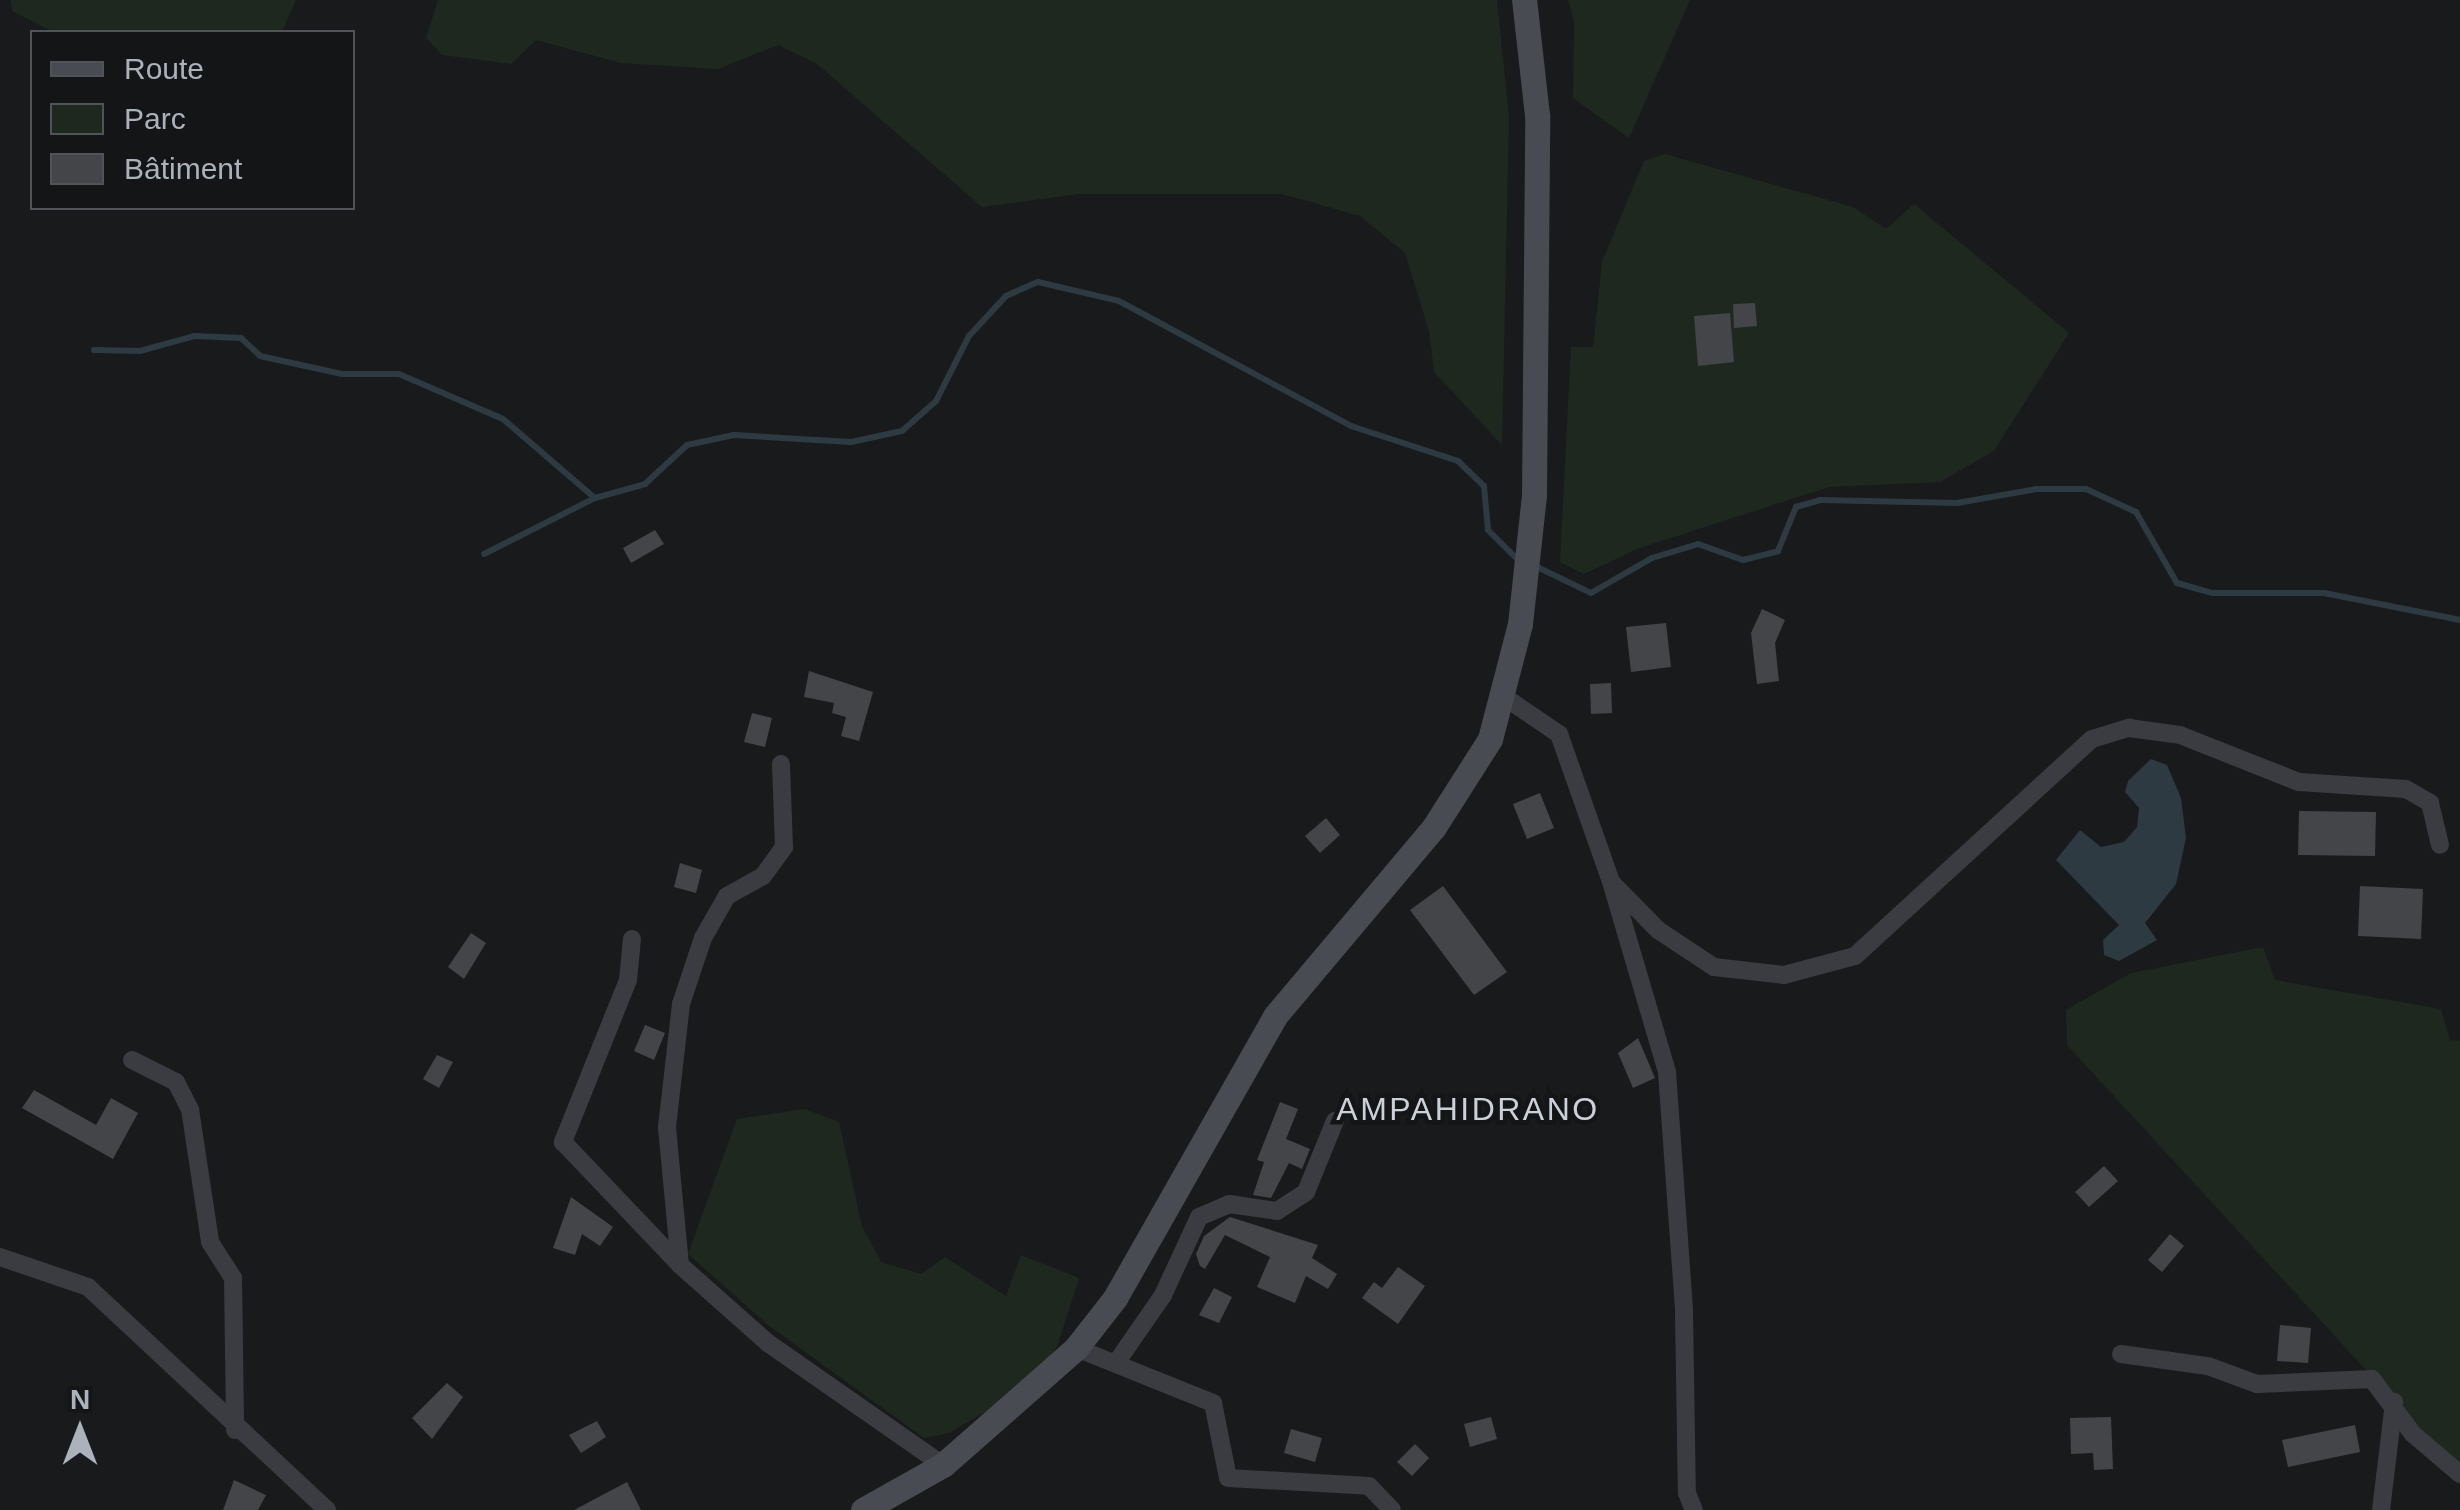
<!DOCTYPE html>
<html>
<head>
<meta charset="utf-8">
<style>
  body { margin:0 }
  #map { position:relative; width:2460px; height:1510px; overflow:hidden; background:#191a1c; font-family:Helvetica,sans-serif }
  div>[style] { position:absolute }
  .green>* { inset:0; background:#1f281f }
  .water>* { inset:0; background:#2e3a42 }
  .stream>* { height:6px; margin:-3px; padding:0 3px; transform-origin:3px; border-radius:3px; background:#2e3a42 }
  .building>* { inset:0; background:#434549 }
  .street>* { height:18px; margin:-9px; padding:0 9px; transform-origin:9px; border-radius:9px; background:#3a3c41 }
  .secondary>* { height:25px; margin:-12.5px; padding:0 12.5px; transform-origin:12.5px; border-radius:12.5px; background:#484b52 }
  span { translate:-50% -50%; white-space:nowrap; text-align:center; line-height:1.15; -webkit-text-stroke:9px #141517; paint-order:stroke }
  .neighbourhood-label { font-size:32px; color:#ccd0d8; letter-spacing:2.5px }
  .legend { position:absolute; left:30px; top:30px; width:325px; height:180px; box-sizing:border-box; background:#141517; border:2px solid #505459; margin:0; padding:12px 18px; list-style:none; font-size:30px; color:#abb2bc }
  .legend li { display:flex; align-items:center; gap:20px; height:50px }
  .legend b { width:50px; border:2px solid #505459 }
  .north { position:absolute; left:30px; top:1380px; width:100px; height:100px; -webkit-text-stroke:8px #141517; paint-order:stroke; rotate:0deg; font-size:28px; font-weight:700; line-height:40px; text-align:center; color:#abb2bc }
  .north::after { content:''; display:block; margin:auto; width:35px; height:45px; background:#abb2bc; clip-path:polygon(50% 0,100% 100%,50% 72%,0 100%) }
</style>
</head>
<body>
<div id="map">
  <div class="green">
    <i style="clip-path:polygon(11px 0,296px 0,282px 32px,53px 32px,12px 11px)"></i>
    <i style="clip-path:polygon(438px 0,1497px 0,1509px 117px,1502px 445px,1434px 372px,1429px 331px,1405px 253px,1360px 216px,1282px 194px,1079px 194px,982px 207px,817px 64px,778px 45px,718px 69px,621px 63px,536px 40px,511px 64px,442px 55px,426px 38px)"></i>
    <i style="clip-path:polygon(1568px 0,1690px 0,1629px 138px,1573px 98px,1574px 22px)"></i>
    <i style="clip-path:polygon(1665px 154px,1853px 207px,1886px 229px,1914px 204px,2069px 333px,1994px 451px,1940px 482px,1829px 487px,1637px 549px,1584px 574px,1560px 562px,1571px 347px,1593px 347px,1602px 262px,1644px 161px)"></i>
    <i style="clip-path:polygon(2263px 947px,2275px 980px,2441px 1009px,2450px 1040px,2460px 1041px,2460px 1472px,2067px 1045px,2066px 1010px,2131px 973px)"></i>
    <i style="clip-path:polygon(805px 1109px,839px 1122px,862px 1226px,881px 1262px,921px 1274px,945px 1257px,1006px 1296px,1021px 1255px,1079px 1278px,1057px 1347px,1027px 1388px,949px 1433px,924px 1438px,768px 1325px,688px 1254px,737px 1119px)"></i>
  </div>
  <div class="water">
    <i style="clip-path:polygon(2151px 759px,2167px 765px,2181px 798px,2186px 838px,2176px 884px,2145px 923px,2157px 940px,2119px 961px,2104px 955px,2103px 940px,2119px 925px,2056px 860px,2080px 830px,2101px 847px,2124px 842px,2137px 827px,2139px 808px,2125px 792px,2128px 781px)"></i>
  </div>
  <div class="stream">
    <i style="left:102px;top:350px;width:8px;rotate:180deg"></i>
    <i style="left:94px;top:350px;width:46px;rotate:1.2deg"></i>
    <i style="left:140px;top:351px;width:56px;rotate:-15.5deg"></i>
    <i style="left:194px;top:336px;width:47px;rotate:2.4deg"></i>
    <i style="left:241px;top:338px;width:26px;rotate:43deg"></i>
    <i style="left:260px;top:356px;width:84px;rotate:12.4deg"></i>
    <i style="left:342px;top:374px;width:57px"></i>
    <i style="left:399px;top:374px;width:113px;rotate:23.4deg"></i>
    <i style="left:503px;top:419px;width:121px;rotate:40.7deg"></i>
    <i style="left:484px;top:554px;width:124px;rotate:-26.8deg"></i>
    <i style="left:595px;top:498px;width:52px;rotate:-15.6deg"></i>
    <i style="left:645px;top:484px;width:57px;rotate:-42.9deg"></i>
    <i style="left:687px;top:445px;width:48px;rotate:-12deg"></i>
    <i style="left:734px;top:435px;width:117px;rotate:3.4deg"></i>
    <i style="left:851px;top:442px;width:52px;rotate:-12.2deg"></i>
    <i style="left:902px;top:431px;width:45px;rotate:-41.4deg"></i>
    <i style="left:936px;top:401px;width:73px;rotate:-63.1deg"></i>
    <i style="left:969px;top:336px;width:54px;rotate:-47.2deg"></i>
    <i style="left:1006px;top:296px;width:35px;rotate:-24deg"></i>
    <i style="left:1038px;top:282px;width:83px;rotate:13.2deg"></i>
    <i style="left:1119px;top:301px;width:264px;rotate:28.3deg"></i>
    <i style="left:1351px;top:426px;width:113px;rotate:18.1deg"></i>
    <i style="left:1458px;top:461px;width:36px;rotate:44deg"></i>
    <i style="left:1484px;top:486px;width:44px;rotate:84.8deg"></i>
    <i style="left:1488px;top:530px;width:42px;rotate:45deg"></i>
    <i style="left:1535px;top:566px;width:62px;rotate:25.7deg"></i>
    <i style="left:1591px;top:593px;width:70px;rotate:-29.8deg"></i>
    <i style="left:1652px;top:558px;width:48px;rotate:-16.9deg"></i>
    <i style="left:1698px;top:544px;width:48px;rotate:19.6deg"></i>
    <i style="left:1743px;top:560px;width:36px;rotate:-14deg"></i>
    <i style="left:1778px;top:551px;width:48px;rotate:-67.8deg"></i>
    <i style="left:1796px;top:507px;width:25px;rotate:-16deg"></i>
    <i style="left:1820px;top:500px;width:137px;rotate:1.3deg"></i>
    <i style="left:1957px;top:503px;width:80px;rotate:-10deg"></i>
    <i style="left:2036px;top:489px;width:50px"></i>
    <i style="left:2086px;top:489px;width:55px;rotate:24.7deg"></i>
    <i style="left:2136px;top:512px;width:82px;rotate:60deg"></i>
    <i style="left:2177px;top:583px;width:36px;rotate:16deg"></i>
    <i style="left:2212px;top:593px;width:112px"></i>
    <i style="left:2324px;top:593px;width:139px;rotate:11.2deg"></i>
  </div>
  <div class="building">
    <i style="clip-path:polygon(1755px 303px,1757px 326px,1734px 328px,1733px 304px)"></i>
    <i style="clip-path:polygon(1730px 313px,1734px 362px,1698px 366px,1694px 316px)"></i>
    <i style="clip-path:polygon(655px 530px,664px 544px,631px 563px,623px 548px)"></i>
    <i style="clip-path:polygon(1762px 609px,1785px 620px,1775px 643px,1779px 681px,1757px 684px,1751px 633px)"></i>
    <i style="clip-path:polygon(1666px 623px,1671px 667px,1631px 672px,1626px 627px)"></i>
    <i style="clip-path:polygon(809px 671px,873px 692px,859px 741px,841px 736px,846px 717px,832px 713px,834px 703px,804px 697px)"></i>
    <i style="clip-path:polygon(1611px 683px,1612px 713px,1591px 714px,1590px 684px)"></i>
    <i style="clip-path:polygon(752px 713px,772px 718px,765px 747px,744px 742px)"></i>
    <i style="clip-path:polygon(1540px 793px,1554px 828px,1527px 839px,1513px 804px)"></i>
    <i style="clip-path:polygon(2299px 811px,2376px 812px,2375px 856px,2298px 855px)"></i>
    <i style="clip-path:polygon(1326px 818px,1340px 835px,1320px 853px,1305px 836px)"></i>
    <i style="clip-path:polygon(680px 863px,702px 870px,696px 893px,674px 887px)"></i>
    <i style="clip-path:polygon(1443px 886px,1507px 972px,1474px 995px,1410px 910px)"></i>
    <i style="clip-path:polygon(2360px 886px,2423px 889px,2421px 939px,2358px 936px)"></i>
    <i style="clip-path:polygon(471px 933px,486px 943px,464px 979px,448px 967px)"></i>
    <i style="clip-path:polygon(645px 1025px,665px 1033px,654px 1060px,634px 1051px)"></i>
    <i style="clip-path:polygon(1638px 1038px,1655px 1078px,1633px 1088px,1618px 1053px)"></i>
    <i style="clip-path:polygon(437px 1055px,453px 1062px,439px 1088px,423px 1079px)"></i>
    <i style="clip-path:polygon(34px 1090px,96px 1125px,111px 1098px,138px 1113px,113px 1159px,22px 1108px)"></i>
    <i style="clip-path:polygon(1280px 1102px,1298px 1109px,1286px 1139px,1310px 1149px,1302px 1169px,1289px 1163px,1271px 1198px,1253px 1195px,1264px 1162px,1257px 1160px)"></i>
    <i style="clip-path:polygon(2104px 1166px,2118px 1181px,2089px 1207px,2075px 1192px)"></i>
    <i style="clip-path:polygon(571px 1197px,613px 1227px,600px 1246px,582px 1234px,575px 1255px,553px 1248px)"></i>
    <i style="clip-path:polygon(1230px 1217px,1318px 1245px,1312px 1258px,1337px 1274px,1328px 1289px,1306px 1276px,1295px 1303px,1257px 1287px,1270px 1257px,1225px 1235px,1205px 1269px,1200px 1266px,1196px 1254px,1204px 1236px)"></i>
    <i style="clip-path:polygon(2170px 1234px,2184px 1246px,2162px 1272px,2148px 1260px)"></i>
    <i style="clip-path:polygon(1398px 1267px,1425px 1286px,1398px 1324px,1362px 1298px,1374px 1282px,1382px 1288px)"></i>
    <i style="clip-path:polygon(1214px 1288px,1232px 1297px,1219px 1323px,1199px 1315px)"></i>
    <i style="clip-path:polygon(2280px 1325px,2311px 1328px,2308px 1363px,2277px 1361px)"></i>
    <i style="clip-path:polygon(447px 1383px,463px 1397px,432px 1439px,412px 1418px)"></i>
    <i style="clip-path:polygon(1491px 1417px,1497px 1439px,1470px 1447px,1464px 1424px)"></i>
    <i style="clip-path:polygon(2111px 1417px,2113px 1469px,2094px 1470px,2093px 1453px,2071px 1454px,2070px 1418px)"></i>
    <i style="clip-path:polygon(597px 1421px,606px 1437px,581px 1453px,569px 1435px)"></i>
    <i style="clip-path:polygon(2355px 1425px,2360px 1452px,2288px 1467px,2282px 1440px)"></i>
    <i style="clip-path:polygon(1291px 1429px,1322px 1438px,1315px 1462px,1284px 1453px)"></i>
    <i style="clip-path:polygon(1415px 1444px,1429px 1458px,1412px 1476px,1397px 1462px)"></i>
    <i style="clip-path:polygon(234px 1480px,266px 1495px,258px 1510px,223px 1510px)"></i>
    <i style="clip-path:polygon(627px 1482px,641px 1510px,574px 1510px)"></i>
  </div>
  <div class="street">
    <i style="left:1503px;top:696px;width:68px;rotate:34.2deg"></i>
    <i style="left:1559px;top:734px;width:157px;rotate:70.6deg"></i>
    <i style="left:1611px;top:882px;width:67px;rotate:45.6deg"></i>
    <i style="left:1658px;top:930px;width:67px;rotate:33.5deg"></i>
    <i style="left:1714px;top:967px;width:70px;rotate:6.5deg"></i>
    <i style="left:1784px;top:975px;width:73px;rotate:-15deg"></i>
    <i style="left:1855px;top:956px;width:321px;rotate:-42.5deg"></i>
    <i style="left:2092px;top:739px;width:39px;rotate:-17deg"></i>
    <i style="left:2129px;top:728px;width:51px;rotate:7.8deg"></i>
    <i style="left:2180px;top:735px;width:128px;rotate:21.6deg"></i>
    <i style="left:2299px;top:782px;width:107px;rotate:3.7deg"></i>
    <i style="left:2406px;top:789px;width:28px;rotate:30deg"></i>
    <i style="left:2430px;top:803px;width:43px;rotate:76.6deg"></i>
    <i style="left:1612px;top:885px;width:195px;rotate:73.6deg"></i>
    <i style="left:1667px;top:1072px;width:239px;rotate:85.9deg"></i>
    <i style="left:1684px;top:1310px;width:183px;rotate:89.1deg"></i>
    <i style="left:1687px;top:1493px;width:18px;rotate:68deg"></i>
    <i style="left:632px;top:939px;width:41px;rotate:95.6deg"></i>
    <i style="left:628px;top:980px;width:175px;rotate:111.9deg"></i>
    <i style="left:563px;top:1142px;width:170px;rotate:46.4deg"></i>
    <i style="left:680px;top:1265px;width:118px;rotate:41.6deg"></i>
    <i style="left:768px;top:1343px;width:213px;rotate:34.9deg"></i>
    <i style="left:132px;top:1060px;width:49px;rotate:26.6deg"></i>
    <i style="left:176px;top:1082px;width:30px;rotate:63deg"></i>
    <i style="left:190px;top:1109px;width:134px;rotate:81.4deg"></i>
    <i style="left:210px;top:1242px;width:43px;rotate:57.4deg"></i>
    <i style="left:233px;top:1278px;width:152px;rotate:89.2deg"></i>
    <i style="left:0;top:1257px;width:93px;rotate:18.8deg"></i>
    <i style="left:88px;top:1287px;width:327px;rotate:43deg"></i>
    <i style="left:680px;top:1265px;width:139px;rotate:-95.4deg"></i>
    <i style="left:667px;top:1127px;width:124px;rotate:-83.5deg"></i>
    <i style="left:681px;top:1004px;width:70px;rotate:-71.6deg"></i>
    <i style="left:703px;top:938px;width:48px;rotate:-60.3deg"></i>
    <i style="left:727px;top:896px;width:41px;rotate:-29.1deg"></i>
    <i style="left:763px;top:876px;width:36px;rotate:-54deg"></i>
    <i style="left:784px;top:847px;width:83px;rotate:-92.1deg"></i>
    <i style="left:1076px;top:1348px;width:148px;rotate:21.9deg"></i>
    <i style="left:1213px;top:1403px;width:76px;rotate:78.7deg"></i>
    <i style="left:1228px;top:1478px;width:141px;rotate:3.2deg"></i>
    <i style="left:1369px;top:1486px;width:33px;rotate:46deg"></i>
    <i style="left:2121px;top:1354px;width:88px;rotate:7.9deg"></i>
    <i style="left:2208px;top:1366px;width:52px;rotate:20.2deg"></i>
    <i style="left:2257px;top:1384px;width:115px;rotate:-2.5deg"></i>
    <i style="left:2372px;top:1379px;width:69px;rotate:53.3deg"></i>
    <i style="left:2413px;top:1434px;width:62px;rotate:40.4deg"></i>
    <i style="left:1116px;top:1363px;width:83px;rotate:-55.3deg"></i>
    <i style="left:1163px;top:1295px;width:86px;rotate:-65.2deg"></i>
    <i style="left:1199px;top:1217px;width:33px;rotate:-23deg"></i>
    <i style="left:1229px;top:1204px;width:49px;rotate:8.3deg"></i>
    <i style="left:1277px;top:1211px;width:35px;rotate:-33deg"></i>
    <i style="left:1306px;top:1192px;width:77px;rotate:-67.8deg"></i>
    <i style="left:2381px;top:1510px;width:109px;rotate:-83.1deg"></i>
  </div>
  <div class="secondary">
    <i style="left:863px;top:1510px;width:92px;rotate:-29.4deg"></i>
    <i style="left:943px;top:1465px;width:177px;rotate:-41.3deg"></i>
    <i style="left:1076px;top:1348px;width:63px;rotate:-52deg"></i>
    <i style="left:1115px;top:1298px;width:324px;rotate:-60.4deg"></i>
    <i style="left:1275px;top:1016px;width:247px;rotate:-49.9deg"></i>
    <i style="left:1434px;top:827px;width:104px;rotate:-57.5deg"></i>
    <i style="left:1490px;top:739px;width:119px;rotate:-75.4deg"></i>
    <i style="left:1520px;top:624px;width:130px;rotate:-83.8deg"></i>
    <i style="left:1534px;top:495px;width:380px;rotate:-89.5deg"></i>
    <i style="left:1537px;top:115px;width:116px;rotate:-96.4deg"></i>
  </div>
  <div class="neighbourhood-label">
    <span style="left:1468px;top:1109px">AMPAHIDRANO</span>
  </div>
  <ul class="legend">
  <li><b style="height:12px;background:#484b52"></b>Route</li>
  <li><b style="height:28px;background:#1f281f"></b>Parc</li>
  <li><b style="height:28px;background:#434549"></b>Bâtiment</li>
  </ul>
  <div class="north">N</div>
</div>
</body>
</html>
